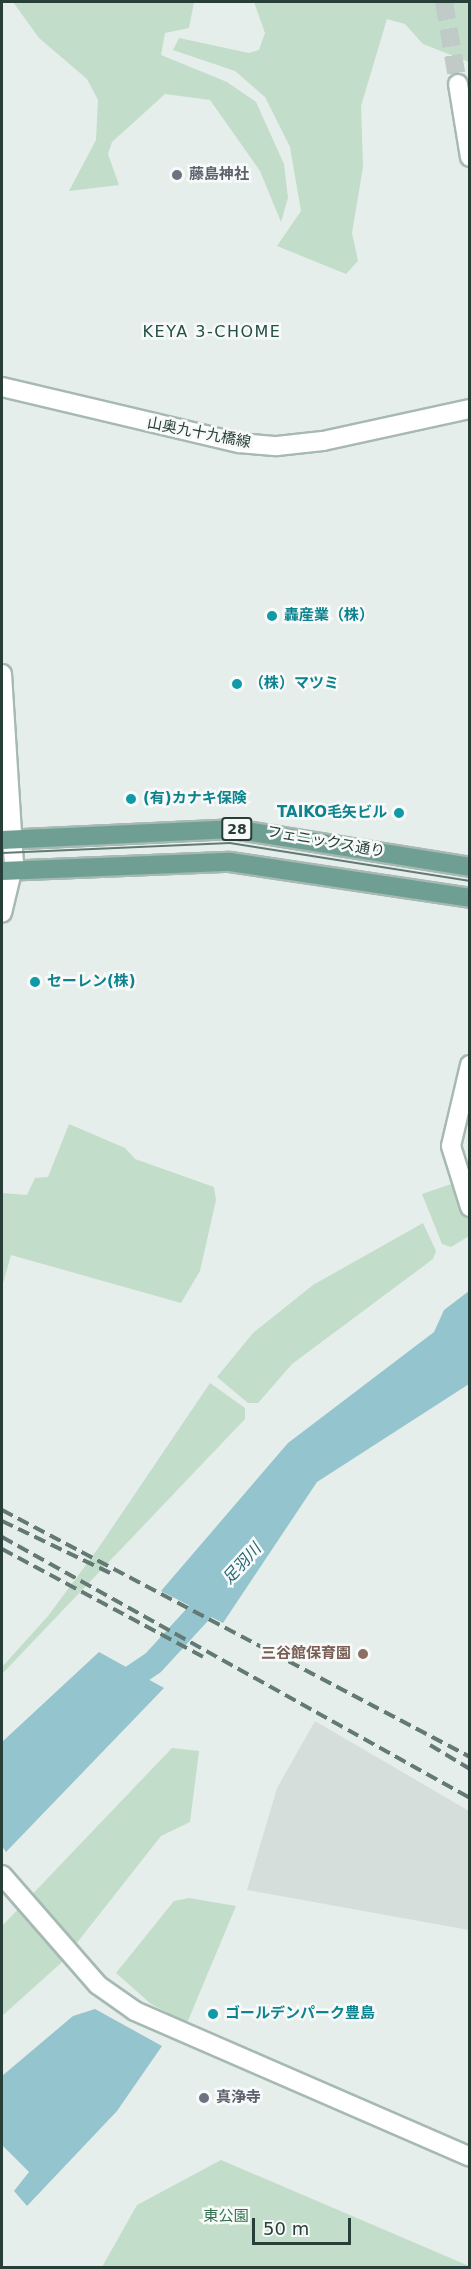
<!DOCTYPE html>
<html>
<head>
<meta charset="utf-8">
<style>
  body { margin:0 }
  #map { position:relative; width:471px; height:2269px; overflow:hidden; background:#e6eeeb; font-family:"DejaVu Sans","Noto Sans JP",sans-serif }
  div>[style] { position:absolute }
  .built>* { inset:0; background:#d5deda }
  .green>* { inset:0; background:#c2ddc9 }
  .water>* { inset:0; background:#94c4cd }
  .river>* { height:24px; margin:-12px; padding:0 12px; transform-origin:12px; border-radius:12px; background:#94c4cd }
  .secondary-tunnel>* { height:18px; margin-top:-9px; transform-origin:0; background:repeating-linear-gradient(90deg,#c0cbc7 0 18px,transparent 0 27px) }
  .roads { filter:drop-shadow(2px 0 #a6b9b2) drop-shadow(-2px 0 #a6b9b2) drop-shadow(0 2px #a6b9b2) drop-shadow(0 -2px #a6b9b2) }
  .secondary>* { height:18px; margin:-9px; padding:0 9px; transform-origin:9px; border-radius:9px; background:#fff }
  .primary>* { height:18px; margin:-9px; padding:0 9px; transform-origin:9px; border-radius:9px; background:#6f9f93 }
  .tram>* { height:1.5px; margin:-0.75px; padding:0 0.75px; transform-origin:0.75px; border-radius:0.75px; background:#627a73 }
  .rail>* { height:4px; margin-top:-2px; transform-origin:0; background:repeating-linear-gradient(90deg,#627a73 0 12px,transparent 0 18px) }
  .dots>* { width:16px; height:16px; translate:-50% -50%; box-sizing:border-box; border:3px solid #f7faf9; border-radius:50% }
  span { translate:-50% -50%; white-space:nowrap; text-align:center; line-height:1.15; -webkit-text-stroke:5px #f7faf9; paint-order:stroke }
  .shield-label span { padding:2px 4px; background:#f7faf9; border:2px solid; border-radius:4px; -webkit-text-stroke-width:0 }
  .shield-label { font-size:14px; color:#273f38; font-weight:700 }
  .worship-label { font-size:15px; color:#5b616d; font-weight:700 }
  .left { translate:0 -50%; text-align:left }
  .street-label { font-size:15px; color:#273f38 }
  .culture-label { font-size:15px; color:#0d838f; font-weight:700 }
  .right { translate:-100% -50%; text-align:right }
  .education-label { font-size:15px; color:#785e54; font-weight:700 }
  .park-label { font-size:15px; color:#34724d }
  .neighbourhood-label { font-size:16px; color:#244f45; letter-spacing:1.5px }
  .water-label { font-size:16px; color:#256876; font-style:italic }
  .frame { position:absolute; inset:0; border:3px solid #273f38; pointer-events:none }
  .scale { position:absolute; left:252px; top:2218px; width:99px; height:27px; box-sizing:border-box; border:3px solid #273f38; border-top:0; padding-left:8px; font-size:18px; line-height:21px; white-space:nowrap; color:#273f38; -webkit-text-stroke:4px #f7faf9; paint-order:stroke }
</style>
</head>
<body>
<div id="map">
  <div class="built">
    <i style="clip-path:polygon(315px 1721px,469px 1811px,469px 1930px,247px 1890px,277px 1788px)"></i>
  </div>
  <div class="green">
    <i style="clip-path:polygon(13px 2px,194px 2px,189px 28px,165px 33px,161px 55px,227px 82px,256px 102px,284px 164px,288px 198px,281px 222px,260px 171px,210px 100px,165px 94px,112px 142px,108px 154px,119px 185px,69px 191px,96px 140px,98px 100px,87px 79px,39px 38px)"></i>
    <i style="clip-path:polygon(254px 2px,469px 2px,469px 62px,423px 44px,405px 24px,387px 19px,361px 106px,363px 167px,352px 233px,358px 261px,346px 274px,277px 246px,301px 211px,290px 147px,265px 97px,235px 71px,173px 50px,179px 38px,249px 53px,259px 50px,265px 33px)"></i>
    <i style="clip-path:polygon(69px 1124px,125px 1148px,135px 1159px,214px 1187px,216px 1200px,200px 1271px,181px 1303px,11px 1255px,2px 1287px,2px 1193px,27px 1195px,35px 1178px,48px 1177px)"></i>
    <i style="clip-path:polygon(469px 1178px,469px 1236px,451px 1247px,442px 1244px,422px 1194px)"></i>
    <i style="clip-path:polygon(423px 1223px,436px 1251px,433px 1259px,292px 1364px,258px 1403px,248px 1403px,217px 1377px,253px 1333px,313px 1285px)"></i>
    <i style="clip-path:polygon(210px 1383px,245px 1408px,245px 1419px,2px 1674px,2px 1667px,48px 1616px,97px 1550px)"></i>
    <i style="clip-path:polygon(172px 1748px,199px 1751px,190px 1822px,161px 1836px,61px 1963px,2px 2016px,2px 1926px)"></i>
    <i style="clip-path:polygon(189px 1898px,236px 1906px,187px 2023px,151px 2004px,116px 1973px,174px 1901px)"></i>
    <i style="clip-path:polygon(221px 2160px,469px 2266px,469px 2267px,102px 2267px,137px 2205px)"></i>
  </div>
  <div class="water">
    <i style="clip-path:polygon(469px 1291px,469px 1384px,317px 1482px,223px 1623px,161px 1591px,288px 1443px,434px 1332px,444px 1310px)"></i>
    <i style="clip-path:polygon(99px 1652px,164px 1688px,6px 1852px,2px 1846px,2px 1742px)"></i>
    <i style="clip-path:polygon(95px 2009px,162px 2046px,117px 2111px,27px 2206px,14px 2191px,29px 2172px,2px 2145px,2px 2076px,73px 2016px)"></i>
  </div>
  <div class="river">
    <i style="left:111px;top:1691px;width:50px;rotate:-33.7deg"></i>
    <i style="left:153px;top:1663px;width:103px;rotate:-47.4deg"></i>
  </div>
  <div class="secondary-tunnel">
    <i style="left:444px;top:2px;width:83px;rotate:80.3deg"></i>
  </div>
  <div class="roads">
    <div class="secondary">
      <i style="left:458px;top:84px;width:74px;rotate:80.7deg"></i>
      <i style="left:2px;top:387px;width:244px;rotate:13.3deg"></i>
      <i style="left:239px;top:443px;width:38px;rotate:5deg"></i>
      <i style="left:277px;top:446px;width:46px;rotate:-6.2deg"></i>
      <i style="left:323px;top:441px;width:150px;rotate:-12.3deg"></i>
      <i style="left:2px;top:674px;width:189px;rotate:86.4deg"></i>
      <i style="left:14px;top:863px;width:51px;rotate:103.5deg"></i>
      <i style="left:470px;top:1065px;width:83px;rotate:103.2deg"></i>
      <i style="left:451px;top:1146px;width:64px;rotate:72.7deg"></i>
      <i style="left:2px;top:1875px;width:146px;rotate:48.9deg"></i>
      <i style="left:98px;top:1985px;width:45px;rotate:35.1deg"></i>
      <i style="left:135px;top:2011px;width:365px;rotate:23.5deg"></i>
    </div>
    <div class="primary">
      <i style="left:2px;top:840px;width:231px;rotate:-2.7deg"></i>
      <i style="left:233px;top:829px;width:240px;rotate:9.1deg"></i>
      <i style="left:2px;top:871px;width:228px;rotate:-2.3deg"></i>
      <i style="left:230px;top:862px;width:243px;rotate:8.5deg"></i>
    </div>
  </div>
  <div class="tram">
    <i style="left:2px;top:853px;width:228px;rotate:-2.5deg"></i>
    <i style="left:230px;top:843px;width:243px;rotate:9deg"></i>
  </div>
  <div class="rail">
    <i style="left:2px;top:1510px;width:529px;rotate:27.82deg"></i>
    <i style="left:2px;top:1521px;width:122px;rotate:25.7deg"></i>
    <i style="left:2px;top:1537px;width:536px;rotate:29.15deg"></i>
    <i style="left:2px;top:1549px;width:228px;rotate:28.2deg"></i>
    <i style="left:430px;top:1745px;width:47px;rotate:31deg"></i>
  </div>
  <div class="dots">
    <i style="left:177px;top:175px;background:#6b7280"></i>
    <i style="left:272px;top:616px;background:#0f9aa8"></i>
    <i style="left:237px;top:684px;background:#0f9aa8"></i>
    <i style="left:131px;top:799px;background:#0f9aa8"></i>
    <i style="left:399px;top:813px;background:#0f9aa8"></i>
    <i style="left:35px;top:982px;background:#0f9aa8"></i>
    <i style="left:363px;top:1654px;background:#8d6e63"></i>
    <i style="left:213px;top:2014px;background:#0f9aa8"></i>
    <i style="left:204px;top:2098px;background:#6b7280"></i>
  </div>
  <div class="shield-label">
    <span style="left:237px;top:829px">28</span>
  </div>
  <div class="worship-label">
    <span class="left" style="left:189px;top:175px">藤島神社</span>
    <span class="left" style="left:216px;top:2098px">真浄寺</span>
  </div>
  <div class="street-label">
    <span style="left:199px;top:433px;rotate:11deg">山奥九十九橋線</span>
    <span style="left:326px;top:842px;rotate:10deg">フェニックス通り</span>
  </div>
  <div class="culture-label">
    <span class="left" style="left:284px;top:616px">轟産業（株）</span>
    <span class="left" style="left:249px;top:684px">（株）マツミ</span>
    <span class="left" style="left:143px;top:799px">(有)カナキ保険</span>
    <span class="right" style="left:387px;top:813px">TAIKO毛矢ビル</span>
    <span class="left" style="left:47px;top:982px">セーレン(株)</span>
    <span class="left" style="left:225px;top:2014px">ゴールデンパーク豊島</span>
  </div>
  <div class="education-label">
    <span class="right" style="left:351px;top:1654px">三谷館保育園</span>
  </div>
  <div class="park-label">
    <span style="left:226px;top:2217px">東公園</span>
  </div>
  <div class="neighbourhood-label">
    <span style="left:212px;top:332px">KEYA 3-CHOME</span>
  </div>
  <div class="water-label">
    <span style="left:242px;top:1564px;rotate:-48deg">足羽川</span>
  </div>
  <div class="frame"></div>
  <div class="scale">50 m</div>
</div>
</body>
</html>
